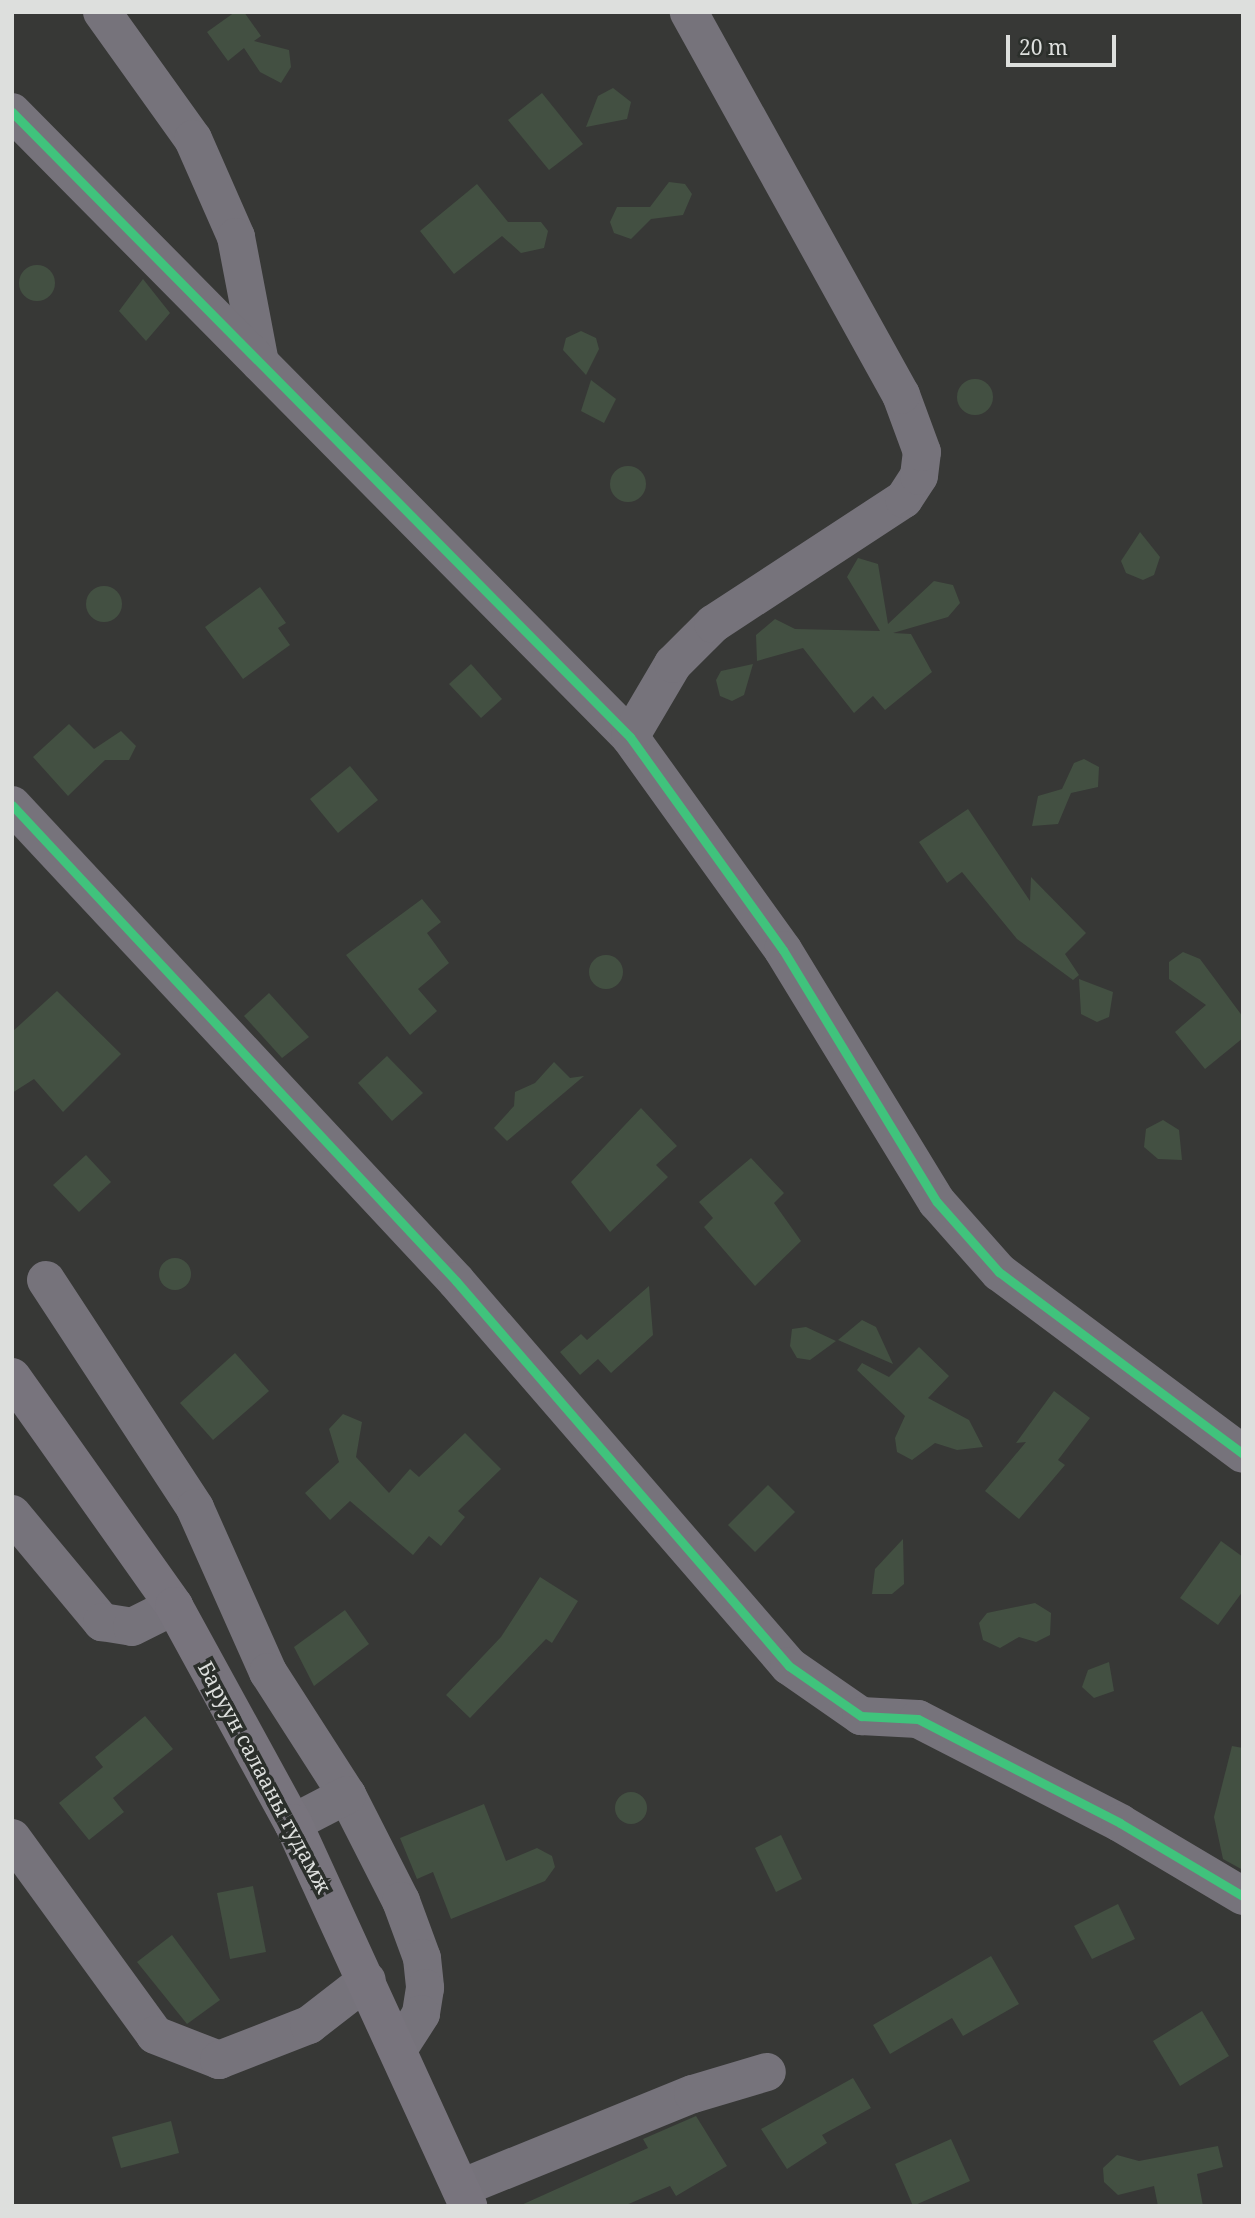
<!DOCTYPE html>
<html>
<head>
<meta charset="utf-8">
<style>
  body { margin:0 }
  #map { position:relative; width:1255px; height:2218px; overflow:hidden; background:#373836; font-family:"Noto Serif",serif }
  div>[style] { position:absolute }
  .building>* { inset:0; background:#435042 }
  .round { border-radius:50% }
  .street>* { height:38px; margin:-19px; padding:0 19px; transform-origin:19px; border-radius:19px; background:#76737b }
  .secondary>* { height:38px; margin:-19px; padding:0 19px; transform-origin:19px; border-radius:19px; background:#78747d }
  .cycleway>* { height:9px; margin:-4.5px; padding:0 4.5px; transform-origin:4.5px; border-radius:4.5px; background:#40c37c }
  span { translate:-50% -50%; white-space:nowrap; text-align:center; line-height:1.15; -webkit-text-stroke:7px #2b2f2b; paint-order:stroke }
  .street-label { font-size:21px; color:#dddfdd }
  .frame { position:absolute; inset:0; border:14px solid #dddfdd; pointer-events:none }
  .scale { position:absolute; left:1006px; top:35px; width:110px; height:32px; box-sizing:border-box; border:4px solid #dddfdd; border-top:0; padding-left:9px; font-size:21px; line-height:24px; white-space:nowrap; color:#dddfdd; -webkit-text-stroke:5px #2b2f2b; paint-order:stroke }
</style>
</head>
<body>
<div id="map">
  <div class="building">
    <i style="clip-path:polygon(235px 12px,244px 12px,261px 36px,254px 41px,289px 50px,291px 67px,281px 83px,260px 72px,244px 48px,228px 61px,207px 32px)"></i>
    <i style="clip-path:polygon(613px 88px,631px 102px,627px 119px,586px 127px,598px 96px)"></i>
    <i style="clip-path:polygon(542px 93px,583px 144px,549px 170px,508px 120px)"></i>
    <i style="clip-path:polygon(669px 182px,685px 184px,692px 194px,683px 215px,651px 219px,631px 239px,614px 233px,610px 222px,617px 207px,650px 207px)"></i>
    <i style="clip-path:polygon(477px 184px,508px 222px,541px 222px,548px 231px,544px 248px,521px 253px,502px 236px,454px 274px,420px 231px)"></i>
    <i class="round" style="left:19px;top:265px;width:36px;height:36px"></i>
    <i style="clip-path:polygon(143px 279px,170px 313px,146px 341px,119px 311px)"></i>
    <i style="clip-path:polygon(581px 331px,596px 338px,599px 349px,586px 375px,563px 350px,566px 338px)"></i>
    <i class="round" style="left:957px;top:379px;width:36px;height:36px"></i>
    <i style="clip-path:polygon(591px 380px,616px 399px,604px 423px,581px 411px)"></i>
    <i class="round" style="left:610px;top:466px;width:36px;height:36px"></i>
    <i style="clip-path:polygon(1140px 532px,1160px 557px,1154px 575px,1143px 580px,1126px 573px,1121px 561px)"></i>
    <i style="clip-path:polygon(858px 558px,878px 564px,888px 624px,934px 581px,953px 585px,960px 603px,948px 617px,893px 633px,911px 634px,932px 672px,885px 710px,873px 696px,854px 713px,803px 648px,757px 661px,756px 635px,775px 619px,795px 629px,880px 631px,847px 577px)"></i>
    <i class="round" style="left:86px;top:586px;width:36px;height:36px"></i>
    <i style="clip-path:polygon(260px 587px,286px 623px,278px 628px,290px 645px,243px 679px,205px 627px)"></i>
    <i style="clip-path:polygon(471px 664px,502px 699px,481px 718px,449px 684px)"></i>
    <i style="clip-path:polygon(753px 664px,744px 695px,732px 701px,720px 696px,716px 680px,721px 671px)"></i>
    <i style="clip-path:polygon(69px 724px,94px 749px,121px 731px,136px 746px,129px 760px,105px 760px,68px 796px,33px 757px)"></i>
    <i style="clip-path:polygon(1084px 759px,1099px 767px,1098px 787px,1071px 793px,1058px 824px,1032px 826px,1038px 796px,1062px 789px,1074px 763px)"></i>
    <i style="clip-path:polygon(350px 766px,378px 800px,338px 833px,310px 799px)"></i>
    <i style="clip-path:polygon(968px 809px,1030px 901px,1031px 877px,1086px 933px,1065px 954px,1079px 975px,1073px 980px,1017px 939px,962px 872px,947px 883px,919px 842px)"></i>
    <i style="clip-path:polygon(422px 899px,441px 922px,427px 933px,449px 963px,418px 989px,437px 1011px,410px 1035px,346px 955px)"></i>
    <i style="clip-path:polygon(1183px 952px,1200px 959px,1243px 1017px,1243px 1038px,1205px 1069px,1175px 1032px,1206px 1005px,1169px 979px,1169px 962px)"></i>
    <i class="round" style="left:589px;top:955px;width:34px;height:34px"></i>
    <i style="clip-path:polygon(1079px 979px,1113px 992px,1109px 1017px,1097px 1022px,1081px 1014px)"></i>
    <i style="clip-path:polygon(57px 991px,121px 1054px,63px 1112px,34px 1079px,12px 1093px,12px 1032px)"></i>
    <i style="clip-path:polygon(269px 993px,309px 1037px,282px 1058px,244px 1016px)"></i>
    <i style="clip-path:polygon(387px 1056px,423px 1093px,392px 1121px,358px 1083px)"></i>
    <i style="clip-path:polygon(554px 1062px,570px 1078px,584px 1076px,507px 1141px,494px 1128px,514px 1106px,515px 1092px,535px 1083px)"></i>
    <i style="clip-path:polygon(641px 1108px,677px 1146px,656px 1165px,668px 1177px,610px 1232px,571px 1182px)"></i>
    <i style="clip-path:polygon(1163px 1120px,1179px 1130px,1182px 1160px,1158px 1159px,1144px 1147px,1146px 1129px)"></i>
    <i style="clip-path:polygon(86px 1155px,111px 1182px,79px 1212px,53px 1185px)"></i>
    <i style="clip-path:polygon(751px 1158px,784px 1193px,774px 1203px,801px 1241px,755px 1286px,704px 1227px,713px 1218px,699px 1202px)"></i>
    <i class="round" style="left:159px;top:1258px;width:32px;height:32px"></i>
    <i style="clip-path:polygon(649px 1286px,653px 1335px,611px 1373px,598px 1359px,580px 1375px,560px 1352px,581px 1334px,587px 1340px)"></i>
    <i style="clip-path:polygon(862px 1320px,876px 1327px,893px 1364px,838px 1340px)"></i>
    <i style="clip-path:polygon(806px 1327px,836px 1341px,810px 1360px,797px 1358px,790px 1346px,792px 1329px)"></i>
    <i style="clip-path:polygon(919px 1347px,949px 1376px,928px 1398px,969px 1420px,983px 1447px,957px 1450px,935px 1443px,912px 1460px,897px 1452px,895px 1438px,905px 1416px,857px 1370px,862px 1363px,889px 1377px)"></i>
    <i style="clip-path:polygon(235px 1353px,269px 1391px,213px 1440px,180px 1403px)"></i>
    <i style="clip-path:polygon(1054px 1391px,1090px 1418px,1058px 1460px,1065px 1465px,1019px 1519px,985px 1491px,1026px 1442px,1016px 1443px)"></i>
    <i style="clip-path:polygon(343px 1414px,362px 1422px,356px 1457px,389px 1493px,410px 1469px,419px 1477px,465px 1433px,501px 1469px,458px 1511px,465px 1517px,441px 1546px,429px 1536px,413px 1555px,350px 1501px,330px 1520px,305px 1493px,339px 1462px,329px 1429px)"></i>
    <i style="clip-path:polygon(768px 1485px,795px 1512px,755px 1552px,728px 1525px)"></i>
    <i style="clip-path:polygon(903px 1539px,904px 1584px,892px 1594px,872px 1594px,875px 1569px)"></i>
    <i style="clip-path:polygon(1221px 1541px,1243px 1557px,1243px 1591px,1218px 1625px,1180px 1598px)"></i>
    <i style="clip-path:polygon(540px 1577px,578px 1601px,552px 1643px,546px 1639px,470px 1718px,446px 1695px,501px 1637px)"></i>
    <i style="clip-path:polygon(1035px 1603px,1051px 1613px,1050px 1635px,1036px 1642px,1019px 1637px,1000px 1648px,983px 1640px,979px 1623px,987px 1613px)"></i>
    <i style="clip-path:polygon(345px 1610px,369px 1644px,314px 1686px,294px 1647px)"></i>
    <i style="clip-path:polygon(1109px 1662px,1114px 1691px,1094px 1698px,1082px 1687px,1088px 1670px)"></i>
    <i style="clip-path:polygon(145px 1716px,173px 1749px,113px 1798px,124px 1812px,89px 1840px,59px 1803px,103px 1767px,95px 1757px)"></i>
    <i style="clip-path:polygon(1232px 1746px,1243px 1748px,1243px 1870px,1223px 1859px,1214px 1817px)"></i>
    <i class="round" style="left:615px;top:1792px;width:32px;height:32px"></i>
    <i style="clip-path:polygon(484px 1804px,506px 1861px,537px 1848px,552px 1856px,555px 1867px,545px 1881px,451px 1919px,433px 1872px,417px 1879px,400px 1838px)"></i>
    <i style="clip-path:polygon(781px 1835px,802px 1879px,776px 1892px,755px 1848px)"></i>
    <i style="clip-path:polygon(253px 1886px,266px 1952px,230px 1959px,217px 1893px)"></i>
    <i style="clip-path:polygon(1118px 1904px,1135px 1939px,1092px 1959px,1074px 1926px)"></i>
    <i style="clip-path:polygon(172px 1935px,220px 2000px,187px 2024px,137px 1962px)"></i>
    <i style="clip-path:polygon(991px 1956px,1019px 2004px,963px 2036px,952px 2018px,890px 2054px,873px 2025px)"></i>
    <i style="clip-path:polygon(1202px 2011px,1229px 2056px,1180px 2086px,1153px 2041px)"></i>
    <i style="clip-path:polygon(853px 2078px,871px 2108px,822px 2135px,827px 2143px,787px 2169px,761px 2129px)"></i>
    <i style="clip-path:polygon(696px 2116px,727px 2166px,676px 2196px,670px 2186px,624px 2206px,519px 2206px,648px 2148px,643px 2139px)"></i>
    <i style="clip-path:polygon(171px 2121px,179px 2153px,121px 2168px,112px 2137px)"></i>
    <i style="clip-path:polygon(951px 2139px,970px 2181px,913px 2206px,895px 2164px)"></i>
    <i style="clip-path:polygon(1218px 2146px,1223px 2167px,1197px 2174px,1203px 2206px,1158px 2206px,1154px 2186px,1118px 2195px,1104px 2182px,1103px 2168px,1117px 2155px,1139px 2161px)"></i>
  </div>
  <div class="street">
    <i style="left:102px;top:12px;width:156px;rotate:54.4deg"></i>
    <i style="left:193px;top:139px;width:107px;rotate:66.3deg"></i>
    <i style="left:236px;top:237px;width:128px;rotate:79.2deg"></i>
    <i style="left:12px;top:112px;width:879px;rotate:45.32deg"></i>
    <i style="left:630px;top:737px;width:262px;rotate:54.3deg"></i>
    <i style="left:783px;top:950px;width:295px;rotate:58.6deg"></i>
    <i style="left:937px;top:1202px;width:94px;rotate:48.5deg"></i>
    <i style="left:999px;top:1272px;width:304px;rotate:36.7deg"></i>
    <i style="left:630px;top:737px;width:85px;rotate:-59.5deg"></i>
    <i style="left:673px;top:664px;width:57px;rotate:-45deg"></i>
    <i style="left:713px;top:624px;width:228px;rotate:-33.2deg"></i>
    <i style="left:904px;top:499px;width:27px;rotate:-57deg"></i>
    <i style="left:919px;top:476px;width:24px;rotate:-83deg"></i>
    <i style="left:922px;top:452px;width:61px;rotate:-110.2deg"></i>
    <i style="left:901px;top:395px;width:438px;rotate:-119deg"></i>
    <i style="left:12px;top:805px;width:651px;rotate:46.99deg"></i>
    <i style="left:456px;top:1281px;width:509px;rotate:49.14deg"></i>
    <i style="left:789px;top:1666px;width:88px;rotate:34.8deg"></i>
    <i style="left:861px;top:1716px;width:57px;rotate:3deg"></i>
    <i style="left:918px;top:1719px;width:227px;rotate:27.2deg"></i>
    <i style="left:1120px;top:1823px;width:143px;rotate:30.7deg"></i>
    <i style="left:46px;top:1280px;width:272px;rotate:56.8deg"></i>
    <i style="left:195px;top:1508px;width:180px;rotate:66deg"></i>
    <i style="left:268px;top:1672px;width:146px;rotate:57.3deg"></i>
    <i style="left:347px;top:1795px;width:119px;rotate:63deg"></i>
    <i style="left:401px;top:1901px;width:61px;rotate:69.8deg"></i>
    <i style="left:422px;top:1958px;width:30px;rotate:84deg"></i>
    <i style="left:425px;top:1988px;width:26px;rotate:99deg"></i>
    <i style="left:421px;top:2014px;width:40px;rotate:122.9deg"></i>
    <i style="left:12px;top:1514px;width:141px;rotate:50.2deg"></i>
    <i style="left:102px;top:1622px;width:30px;rotate:9deg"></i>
    <i style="left:132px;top:1627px;width:47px;rotate:-26.6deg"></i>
    <i style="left:293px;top:1823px;width:61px;rotate:-27.4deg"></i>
    <i style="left:12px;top:1838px;width:243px;rotate:54deg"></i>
    <i style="left:155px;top:2035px;width:69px;rotate:21.3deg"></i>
    <i style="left:219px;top:2060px;width:97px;rotate:-21.3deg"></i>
    <i style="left:309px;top:2025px;width:73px;rotate:-37.8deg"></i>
    <i style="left:461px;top:2188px;width:250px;rotate:-22.1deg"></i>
    <i style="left:693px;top:2094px;width:77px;rotate:-16.6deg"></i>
  </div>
  <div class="secondary">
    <i style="left:12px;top:1377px;width:281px;rotate:54.7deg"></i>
    <i style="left:174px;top:1606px;width:247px;rotate:61.3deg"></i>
    <i style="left:293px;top:1823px;width:421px;rotate:65.4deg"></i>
  </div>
  <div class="cycleway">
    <i style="left:12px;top:112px;width:879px;rotate:45.32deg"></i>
    <i style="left:630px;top:737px;width:262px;rotate:54.3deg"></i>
    <i style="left:783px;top:950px;width:295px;rotate:58.6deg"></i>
    <i style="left:937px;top:1202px;width:94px;rotate:48.5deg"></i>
    <i style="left:999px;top:1272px;width:304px;rotate:36.7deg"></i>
    <i style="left:12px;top:805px;width:651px;rotate:46.99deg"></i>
    <i style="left:456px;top:1281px;width:509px;rotate:49.14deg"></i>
    <i style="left:789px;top:1666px;width:88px;rotate:34.8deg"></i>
    <i style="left:861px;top:1716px;width:57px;rotate:3deg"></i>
    <i style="left:918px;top:1719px;width:227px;rotate:27.2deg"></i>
    <i style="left:1120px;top:1823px;width:143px;rotate:30.7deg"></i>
  </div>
  <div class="street-label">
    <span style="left:265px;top:1777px;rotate:62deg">Баруун салааны гудамж</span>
  </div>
  <div class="frame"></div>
  <div class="scale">20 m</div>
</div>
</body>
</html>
